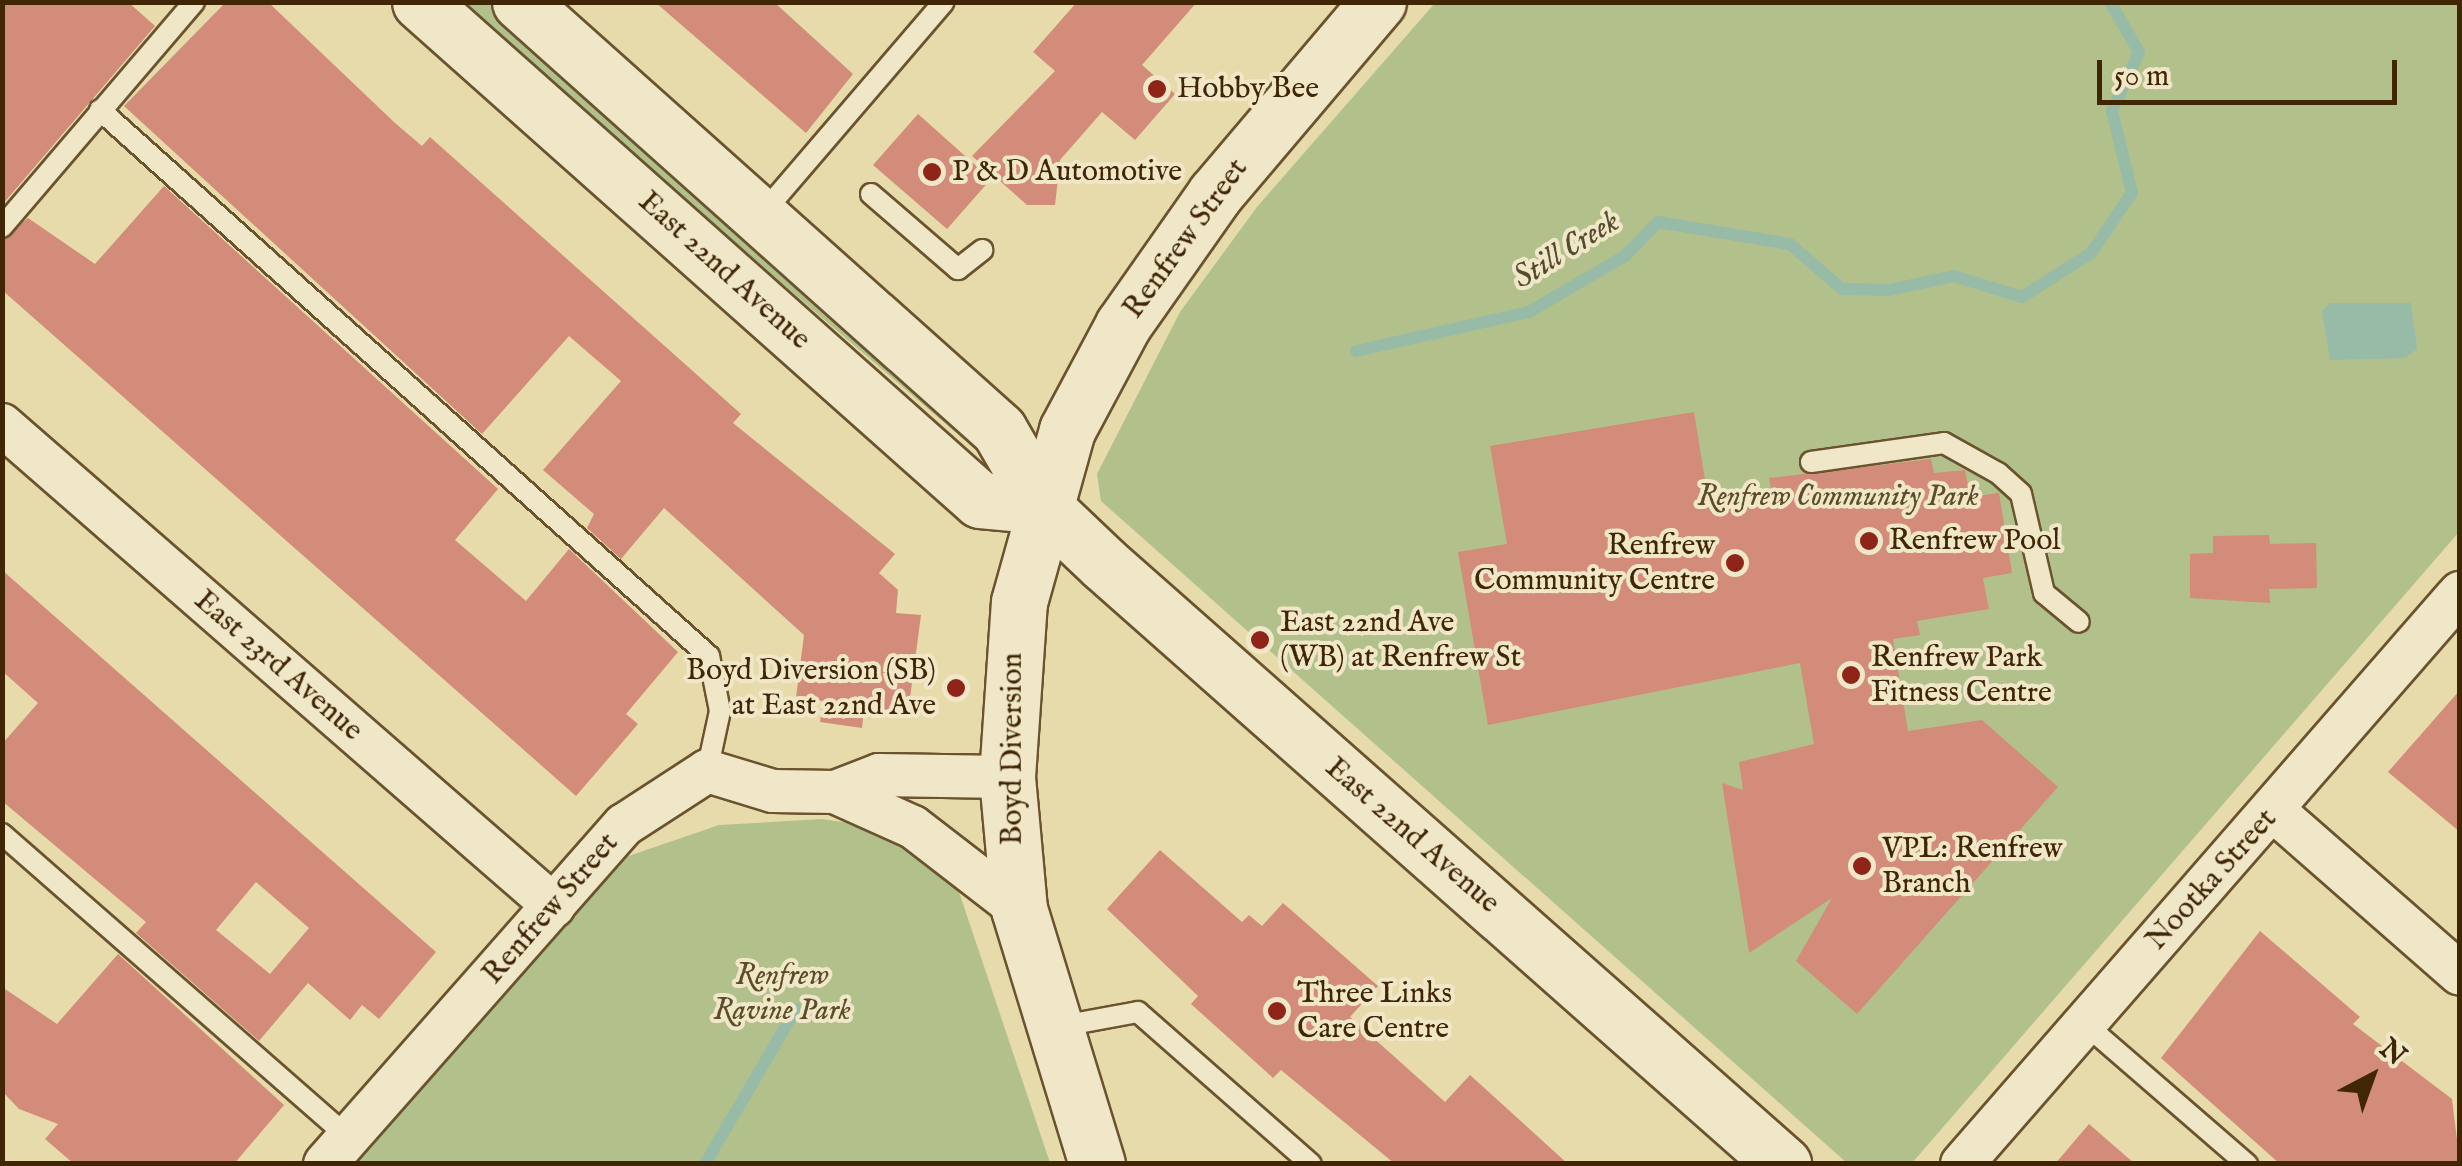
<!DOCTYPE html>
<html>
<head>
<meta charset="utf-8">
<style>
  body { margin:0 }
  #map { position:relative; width:2462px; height:1166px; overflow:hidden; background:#e7daab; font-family:"IM FELL English",serif }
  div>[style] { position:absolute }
  .green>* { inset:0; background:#b2c08c }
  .water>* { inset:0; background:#97bba6 }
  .stream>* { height:12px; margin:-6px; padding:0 6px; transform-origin:6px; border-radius:6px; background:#97bba6 }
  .building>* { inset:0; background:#d28c79 }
  .roads { filter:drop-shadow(2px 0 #6a532e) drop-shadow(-2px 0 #6a532e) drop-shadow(0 2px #6a532e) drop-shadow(0 -2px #6a532e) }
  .lane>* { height:20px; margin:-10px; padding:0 10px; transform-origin:10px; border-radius:10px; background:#efe7c8 }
  .street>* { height:42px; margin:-21px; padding:0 21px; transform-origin:21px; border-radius:21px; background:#efe7c8 }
  .secondary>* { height:55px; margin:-27.5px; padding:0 27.5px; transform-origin:27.5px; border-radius:27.5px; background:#efe7c8 }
  .dots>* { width:28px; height:28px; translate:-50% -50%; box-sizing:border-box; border:5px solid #efe7c8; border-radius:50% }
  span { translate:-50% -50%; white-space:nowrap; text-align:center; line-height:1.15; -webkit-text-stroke:8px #efe7c8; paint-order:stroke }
  .poi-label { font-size:30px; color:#402605 }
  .left { translate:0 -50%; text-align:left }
  .right { translate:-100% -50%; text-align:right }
  .street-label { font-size:30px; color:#402605 }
  .park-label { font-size:30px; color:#5c4c27; font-style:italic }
  .water-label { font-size:32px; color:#564b2d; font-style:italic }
  .frame { position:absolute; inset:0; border:5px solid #402605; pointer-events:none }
  .north { position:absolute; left:2322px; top:1026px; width:100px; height:100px; -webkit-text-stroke:8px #efe7c8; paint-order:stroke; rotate:41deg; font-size:28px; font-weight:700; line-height:40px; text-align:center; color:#402605 }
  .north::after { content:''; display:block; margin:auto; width:35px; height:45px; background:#402605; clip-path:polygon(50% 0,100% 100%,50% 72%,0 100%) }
  .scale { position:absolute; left:2097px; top:60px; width:300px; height:45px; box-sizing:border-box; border:5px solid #402605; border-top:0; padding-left:12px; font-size:30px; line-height:35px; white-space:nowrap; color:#402605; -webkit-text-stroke:8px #efe7c8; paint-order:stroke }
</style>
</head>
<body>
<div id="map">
  <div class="green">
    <i style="clip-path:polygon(455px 3px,490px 3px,828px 302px,982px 455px)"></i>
    <i style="clip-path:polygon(1435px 3px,2459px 3px,2459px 532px,1912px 1163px,1847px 1163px,1101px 501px,1097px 474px,1180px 312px,1257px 207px)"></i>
    <i style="clip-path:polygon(822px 819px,890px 829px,955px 880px,1050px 1163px,346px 1164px,617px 860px,719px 825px)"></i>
  </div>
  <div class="water">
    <i style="clip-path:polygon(2330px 303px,2411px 303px,2417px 349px,2405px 358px,2330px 360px,2322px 311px)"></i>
  </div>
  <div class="stream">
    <i style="left:1356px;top:351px;width:177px;rotate:-12.7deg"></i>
    <i style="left:1529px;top:312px;width:111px;rotate:-30.3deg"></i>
    <i style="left:1625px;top:256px;width:47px;rotate:-45.9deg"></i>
    <i style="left:1658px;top:222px;width:134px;rotate:9.5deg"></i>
    <i style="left:1790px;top:244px;width:69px;rotate:40.9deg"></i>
    <i style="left:1842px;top:289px;width:47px;rotate:1.2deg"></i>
    <i style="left:1889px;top:290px;width:66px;rotate:-12.2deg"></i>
    <i style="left:1954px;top:276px;width:71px;rotate:17.2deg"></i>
    <i style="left:2022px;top:297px;width:82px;rotate:-32.5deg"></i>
    <i style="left:2091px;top:253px;width:73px;rotate:-55.7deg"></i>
    <i style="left:2132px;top:193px;width:84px;rotate:-103.7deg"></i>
    <i style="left:2112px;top:111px;width:65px;rotate:-65.4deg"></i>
    <i style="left:2139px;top:52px;width:58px;rotate:-120.1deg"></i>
    <i style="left:705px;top:1164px;width:180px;rotate:-59.6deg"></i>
  </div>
  <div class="building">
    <i style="clip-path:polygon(2px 2px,128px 2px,155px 26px,2px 205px)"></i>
    <i style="clip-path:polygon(226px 2px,268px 2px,395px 123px,422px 146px,430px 137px,741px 414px,733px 423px,895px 554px,879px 573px,898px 590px,896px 613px,921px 615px,908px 713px,863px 718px,862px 728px,820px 722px,823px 701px,796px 698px,804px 635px,664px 508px,621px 559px,587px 528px,594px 514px,543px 470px,621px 381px,569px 336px,482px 434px,124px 106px)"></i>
    <i style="clip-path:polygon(655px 2px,774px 2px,853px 74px,806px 133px)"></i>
    <i style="clip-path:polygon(1077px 2px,1197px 2px,1142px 65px,1175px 94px,1135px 140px,1102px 112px,1060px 160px,1055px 205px,1027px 205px,972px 156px,1055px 71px,1033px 52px)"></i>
    <i style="clip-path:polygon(918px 114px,991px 179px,947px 229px,873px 165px)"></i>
    <i style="clip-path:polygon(164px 186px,498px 489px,455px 540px,526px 601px,569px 549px,678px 652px,626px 714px,638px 724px,576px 796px,2px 290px,2px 240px,28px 218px,95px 264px)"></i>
    <i style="clip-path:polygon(1694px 412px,1710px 511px,1773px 500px,1769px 478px,1931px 459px,1934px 473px,1965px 470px,1970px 497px,1999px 493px,2012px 573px,1983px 578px,1989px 609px,1917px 621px,1920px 635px,1893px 639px,1908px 731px,1982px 720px,2058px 787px,1857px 1014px,1796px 961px,1832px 898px,1749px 953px,1722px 783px,1743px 790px,1739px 762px,1814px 744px,1800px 663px,1488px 725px,1458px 552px,1507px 544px,1490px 446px)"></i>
    <i style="clip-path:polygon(2269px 535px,2270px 544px,2316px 543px,2317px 588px,2269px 589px,2270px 603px,2190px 598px,2190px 554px,2213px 553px,2213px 536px)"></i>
    <i style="clip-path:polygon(evenodd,2px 570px,436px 952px,379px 1019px,362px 1005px,350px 1020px,308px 983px,259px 1041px,136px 933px,146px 922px,2px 801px,2px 744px,38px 703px,2px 671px,2px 570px,256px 882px,309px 928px,270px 974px,216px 930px,256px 882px)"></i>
    <i style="clip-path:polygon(2460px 690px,2460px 832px,2388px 772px)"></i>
    <i style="clip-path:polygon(1160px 850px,1242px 922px,1249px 915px,1262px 926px,1283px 903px,1378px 986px,1350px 1017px,1445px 1102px,1470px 1075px,1568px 1164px,1395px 1164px,1281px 1070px,1273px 1078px,1191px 1004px,1198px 996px,1107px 909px)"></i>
    <i style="clip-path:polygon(2260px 931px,2360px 1017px,2353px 1024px,2452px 1099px,2460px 1164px,2280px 1164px,2161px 1058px)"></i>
    <i style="clip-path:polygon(118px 954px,284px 1105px,234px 1164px,74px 1164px,45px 1139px,58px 1124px,19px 1109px,2px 1091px,2px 987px,57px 1024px)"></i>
    <i style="clip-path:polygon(2089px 1124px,2135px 1164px,2055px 1164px)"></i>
  </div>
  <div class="roads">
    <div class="lane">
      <i style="left:100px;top:110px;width:818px;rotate:41.88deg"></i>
      <i style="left:709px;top:656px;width:56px;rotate:78.7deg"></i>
      <i style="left:720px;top:711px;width:61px;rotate:102.2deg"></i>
      <i style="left:871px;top:194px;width:115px;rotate:40.8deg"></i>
      <i style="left:958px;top:269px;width:31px;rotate:-38deg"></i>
      <i style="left:762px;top:214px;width:279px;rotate:-49.4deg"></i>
      <i style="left:2px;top:227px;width:296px;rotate:-49.5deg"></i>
      <i style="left:1811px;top:462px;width:134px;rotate:-8.1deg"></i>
      <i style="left:1944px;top:443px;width:62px;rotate:29.1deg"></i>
      <i style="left:1998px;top:473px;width:31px;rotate:42deg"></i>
      <i style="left:2021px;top:494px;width:102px;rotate:76.9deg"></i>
      <i style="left:2044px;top:593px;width:45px;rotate:39.6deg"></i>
      <i style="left:2px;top:834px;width:460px;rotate:41.2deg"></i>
      <i style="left:2084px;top:1023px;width:216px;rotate:40.9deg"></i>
      <i style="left:1056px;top:1027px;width:83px;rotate:-10.4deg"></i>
      <i style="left:1138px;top:1012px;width:230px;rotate:41.3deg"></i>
    </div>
    <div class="street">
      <i style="left:2px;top:425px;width:732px;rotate:41.07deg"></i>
      <i style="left:835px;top:792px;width:85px;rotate:24.2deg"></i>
      <i style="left:913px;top:827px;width:134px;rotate:37.7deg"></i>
      <i style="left:2274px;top:811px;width:247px;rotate:41.2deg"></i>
      <i style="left:325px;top:1164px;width:452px;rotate:-48.6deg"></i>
      <i style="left:624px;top:825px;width:99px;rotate:-33deg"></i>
      <i style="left:707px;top:771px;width:69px;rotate:16.9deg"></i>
      <i style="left:773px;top:791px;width:62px;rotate:0.9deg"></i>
      <i style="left:835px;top:792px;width:47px;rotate:-21.1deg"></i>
      <i style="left:879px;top:775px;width:128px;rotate:0.9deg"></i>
      <i style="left:1962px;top:1164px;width:758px;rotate:-48.91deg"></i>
    </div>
    <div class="secondary">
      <i style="left:420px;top:2px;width:749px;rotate:41.65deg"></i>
      <i style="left:980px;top:500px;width:63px;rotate:5.4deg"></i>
      <i style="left:520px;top:2px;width:642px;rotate:41.78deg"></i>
      <i style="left:999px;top:430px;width:88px;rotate:59.9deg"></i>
      <i style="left:1043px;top:506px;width:83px;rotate:43.5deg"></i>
      <i style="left:1103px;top:563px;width:908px;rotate:41.47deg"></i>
      <i style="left:1097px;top:1164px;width:267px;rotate:-107deg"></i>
      <i style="left:1019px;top:909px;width:133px;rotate:-95.2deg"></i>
      <i style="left:1007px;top:777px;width:175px;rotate:-86.1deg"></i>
      <i style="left:1019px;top:602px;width:179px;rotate:-74.4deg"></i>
      <i style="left:1067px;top:430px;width:119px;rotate:-61.9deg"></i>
      <i style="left:1123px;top:325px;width:160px;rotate:-54.9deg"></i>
      <i style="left:1215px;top:194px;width:252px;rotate:-49.7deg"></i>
    </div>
  </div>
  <div class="dots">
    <i style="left:1157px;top:89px;background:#8f2418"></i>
    <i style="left:932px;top:172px;background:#8f2418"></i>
    <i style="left:1869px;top:541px;background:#8f2418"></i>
    <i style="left:1735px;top:563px;background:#8f2418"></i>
    <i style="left:1260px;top:640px;background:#8f2418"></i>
    <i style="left:1851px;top:675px;background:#8f2418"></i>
    <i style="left:956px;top:688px;background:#8f2418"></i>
    <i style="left:1862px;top:866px;background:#8f2418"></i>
    <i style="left:1277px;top:1011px;background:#8f2418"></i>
  </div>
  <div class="poi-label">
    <span class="left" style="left:1177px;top:89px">Hobby Bee</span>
    <span class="left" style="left:952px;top:172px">P &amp; D Automotive</span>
    <span class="left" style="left:1889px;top:541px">Renfrew Pool</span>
    <span class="right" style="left:1715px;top:563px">Renfrew<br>Community Centre</span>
    <span class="left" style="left:1280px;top:640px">East 22nd Ave<br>(WB) at Renfrew St</span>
    <span class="left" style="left:1871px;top:675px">Renfrew Park<br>Fitness Centre</span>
    <span class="right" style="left:936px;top:688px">Boyd Diversion (SB)<br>at East 22nd Ave</span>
    <span class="left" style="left:1882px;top:866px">VPL: Renfrew<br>Branch</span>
    <span class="left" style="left:1297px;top:1011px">Three Links<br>Care Centre</span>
  </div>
  <div class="street-label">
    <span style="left:1186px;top:239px;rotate:-54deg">Renfrew Street</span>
    <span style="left:724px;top:271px;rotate:42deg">East 22nd Avenue</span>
    <span style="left:278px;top:666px;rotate:41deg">East 23rd Avenue</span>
    <span style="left:1013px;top:749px;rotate:-90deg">Boyd Diversion</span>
    <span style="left:1412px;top:836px;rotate:41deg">East 22nd Avenue</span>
    <span style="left:2212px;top:880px;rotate:-48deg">Nootka Street</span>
    <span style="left:551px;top:909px;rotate:-49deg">Renfrew Street</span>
  </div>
  <div class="park-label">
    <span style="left:1838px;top:497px">Renfrew Community Park</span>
    <span style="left:782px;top:993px">Renfrew<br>Ravine Park</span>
  </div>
  <div class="water-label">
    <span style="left:1567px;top:251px;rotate:-32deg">Still Creek</span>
  </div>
  <div class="frame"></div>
  <div class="north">N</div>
  <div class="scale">50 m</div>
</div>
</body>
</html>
